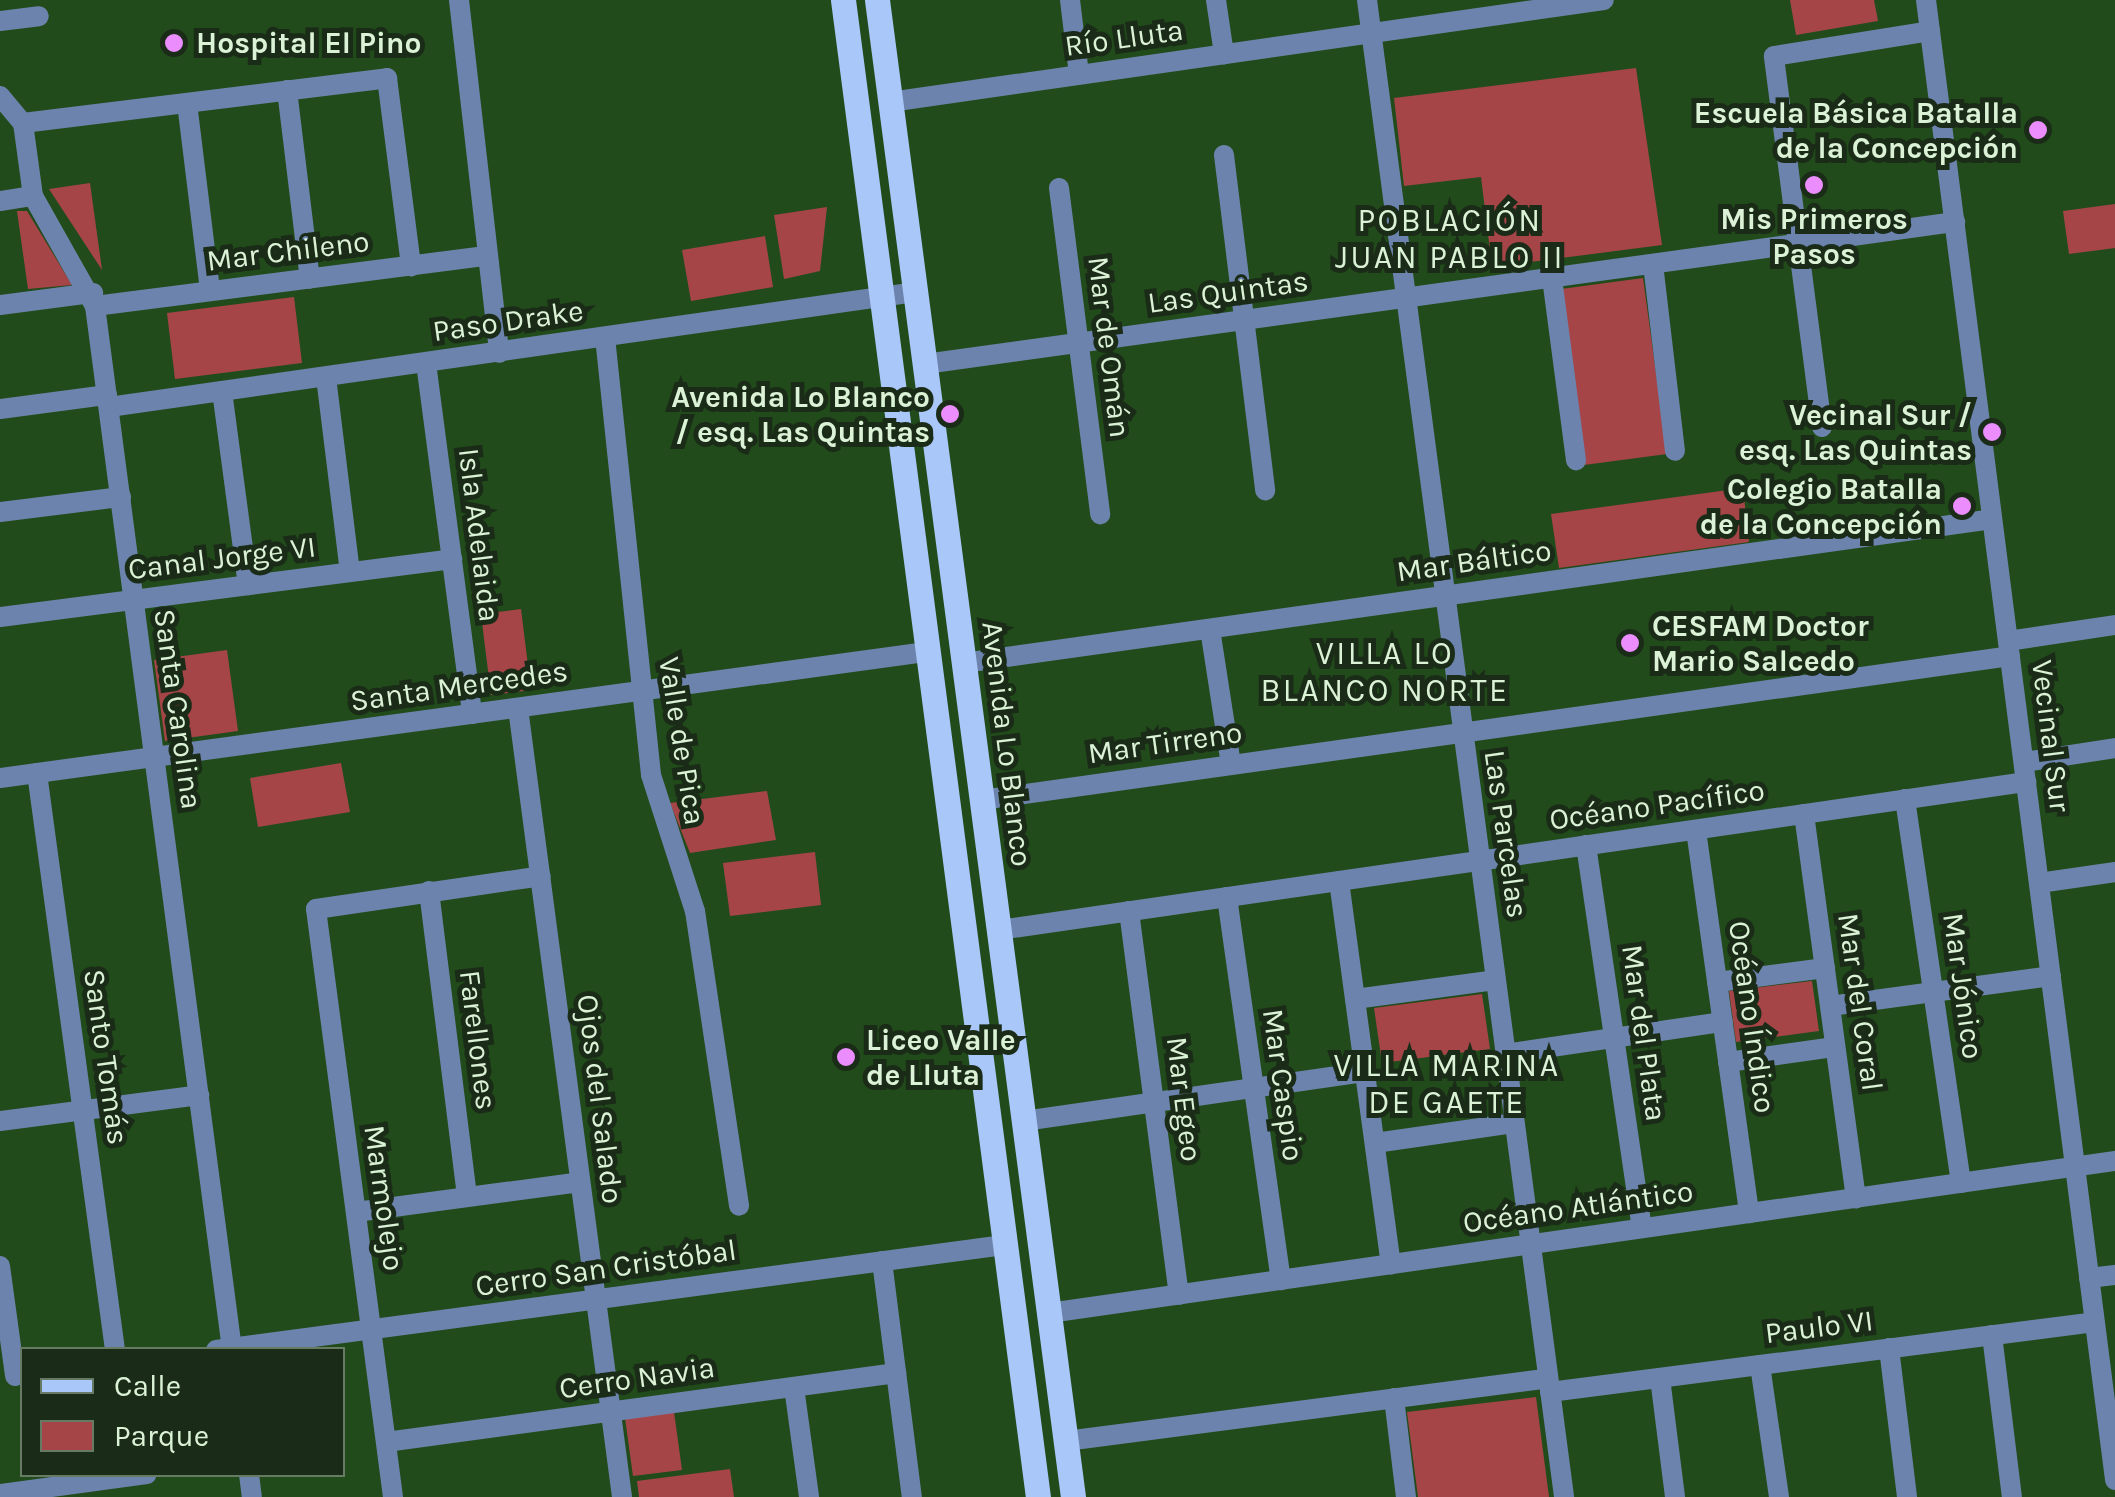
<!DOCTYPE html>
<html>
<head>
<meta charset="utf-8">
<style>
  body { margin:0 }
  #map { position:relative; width:2115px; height:1497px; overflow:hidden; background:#224b1b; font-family:Karla,sans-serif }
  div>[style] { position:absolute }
  .green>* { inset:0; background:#a54548 }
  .street>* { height:20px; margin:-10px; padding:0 10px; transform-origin:10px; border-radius:10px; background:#6c84ad }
  .primary>* { height:25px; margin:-12.5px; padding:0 12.5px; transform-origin:12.5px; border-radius:12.5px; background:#aac7f9 }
  .dots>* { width:28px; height:28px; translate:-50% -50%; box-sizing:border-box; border:5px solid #1a2c17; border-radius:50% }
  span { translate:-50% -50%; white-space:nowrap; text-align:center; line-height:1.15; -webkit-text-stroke:10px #1a2c17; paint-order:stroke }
  .street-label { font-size:30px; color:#dbf2d7 }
  .poi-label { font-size:30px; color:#dbf2d7; font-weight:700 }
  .left { translate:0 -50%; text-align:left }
  .right { translate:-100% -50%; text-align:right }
  .neighbourhood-label { font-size:32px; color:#dbf2d7; letter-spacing:2.5px }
  .legend { position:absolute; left:20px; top:1347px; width:325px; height:130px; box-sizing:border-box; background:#1a2c17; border:2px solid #677b64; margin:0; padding:12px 18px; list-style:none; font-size:30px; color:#dbf2d7 }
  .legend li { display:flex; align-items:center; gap:20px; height:50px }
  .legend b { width:50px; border:2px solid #677b64 }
</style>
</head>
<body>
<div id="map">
  <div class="green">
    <i style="clip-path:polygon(1790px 0,1874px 0,1878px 21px,1796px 35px)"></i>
    <i style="clip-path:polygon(1636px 68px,1662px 245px,1492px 267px,1481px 177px,1404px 186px,1394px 98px)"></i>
    <i style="clip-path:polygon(90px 183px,102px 270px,49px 189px)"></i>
    <i style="clip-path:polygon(2115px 204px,2115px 248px,2069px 254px,2063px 211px)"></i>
    <i style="clip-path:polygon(827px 207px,820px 271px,784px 279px,774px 215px)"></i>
    <i style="clip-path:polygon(17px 211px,27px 211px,72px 285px,28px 289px)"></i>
    <i style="clip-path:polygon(765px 236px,773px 287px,691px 301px,682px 250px)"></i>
    <i style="clip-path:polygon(1643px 278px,1667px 454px,1584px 465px,1561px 289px)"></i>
    <i style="clip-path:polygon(294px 297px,302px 363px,175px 379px,167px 313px)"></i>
    <i style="clip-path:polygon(1743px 488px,1749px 542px,1559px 568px,1551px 514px)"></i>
    <i style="clip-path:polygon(521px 609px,531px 690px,491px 695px,481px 614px)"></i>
    <i style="clip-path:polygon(227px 650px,238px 731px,165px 741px,154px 660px)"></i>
    <i style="clip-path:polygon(341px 763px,350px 812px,258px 827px,250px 778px)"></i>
    <i style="clip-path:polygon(767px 791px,776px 840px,690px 853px,670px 803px)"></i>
    <i style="clip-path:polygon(815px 852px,821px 905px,730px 916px,723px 863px)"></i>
    <i style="clip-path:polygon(1812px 981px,1819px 1031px,1736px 1042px,1729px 991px)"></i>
    <i style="clip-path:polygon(1482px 994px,1490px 1049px,1382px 1063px,1374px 1008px)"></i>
    <i style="clip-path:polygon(1536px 1397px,1549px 1497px,1418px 1497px,1407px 1412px)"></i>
    <i style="clip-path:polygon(674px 1412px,682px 1470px,633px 1476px,625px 1418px)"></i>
    <i style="clip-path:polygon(730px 1469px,734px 1497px,639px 1497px,637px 1481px)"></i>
  </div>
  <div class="street">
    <i style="left:459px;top:0;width:355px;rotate:83.5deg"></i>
    <i style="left:1070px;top:0;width:75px;rotate:83.1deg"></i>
    <i style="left:1216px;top:0;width:55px;rotate:81.6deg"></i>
    <i style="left:1367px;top:0;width:1510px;rotate:82.5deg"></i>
    <i style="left:1926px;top:0;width:1492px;rotate:82.72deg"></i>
    <i style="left:0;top:21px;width:39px;rotate:-7deg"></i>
    <i style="left:287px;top:90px;width:190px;rotate:83.1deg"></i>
    <i style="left:0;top:96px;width:35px;rotate:50deg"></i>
    <i style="left:23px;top:123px;width:74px;rotate:82.2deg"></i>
    <i style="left:33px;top:196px;width:126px;rotate:60.6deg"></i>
    <i style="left:95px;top:306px;width:1053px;rotate:82.52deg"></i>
    <i style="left:890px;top:102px;width:721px;rotate:-8.13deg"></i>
    <i style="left:187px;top:103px;width:189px;rotate:83deg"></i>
    <i style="left:23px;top:123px;width:367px;rotate:-7deg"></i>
    <i style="left:387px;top:78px;width:190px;rotate:82.7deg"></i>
    <i style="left:1224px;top:155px;width:338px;rotate:83deg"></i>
    <i style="left:1059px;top:188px;width:329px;rotate:82.8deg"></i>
    <i style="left:0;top:201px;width:33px;rotate:-9deg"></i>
    <i style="left:1653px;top:264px;width:188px;rotate:83.3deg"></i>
    <i style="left:1552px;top:278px;width:184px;rotate:82.5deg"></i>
    <i style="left:0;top:305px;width:94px;rotate:-7.4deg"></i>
    <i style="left:95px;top:306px;width:396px;rotate:-7.3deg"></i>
    <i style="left:605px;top:337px;width:440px;rotate:84deg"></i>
    <i style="left:651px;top:775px;width:143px;rotate:72.1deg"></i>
    <i style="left:695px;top:911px;width:298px;rotate:81.5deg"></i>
    <i style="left:426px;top:363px;width:354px;rotate:82.5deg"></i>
    <i style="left:925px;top:364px;width:1040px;rotate:-7.85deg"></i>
    <i style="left:326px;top:377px;width:196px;rotate:83deg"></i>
    <i style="left:222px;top:391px;width:196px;rotate:82.4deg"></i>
    <i style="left:109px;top:407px;width:814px;rotate:-8.12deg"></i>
    <i style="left:0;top:409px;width:108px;rotate:-7.5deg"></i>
    <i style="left:1822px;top:427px;width:374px;rotate:-97.4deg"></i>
    <i style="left:1774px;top:56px;width:158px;rotate:-9.1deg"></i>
    <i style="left:0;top:512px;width:122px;rotate:-7.1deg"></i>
    <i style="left:0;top:617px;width:456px;rotate:-7.3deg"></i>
    <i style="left:1210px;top:629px;width:137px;rotate:81.2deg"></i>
    <i style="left:2008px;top:641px;width:108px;rotate:-8.5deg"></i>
    <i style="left:964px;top:663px;width:1038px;rotate:-7.97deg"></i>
    <i style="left:518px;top:708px;width:796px;rotate:82.49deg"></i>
    <i style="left:2024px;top:762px;width:92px;rotate:-8.7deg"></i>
    <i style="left:37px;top:773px;width:582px;rotate:82.3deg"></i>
    <i style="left:0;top:778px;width:935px;rotate:-7.75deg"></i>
    <i style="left:1905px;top:799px;width:388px;rotate:81.7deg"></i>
    <i style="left:982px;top:800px;width:1038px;rotate:-7.97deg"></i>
    <i style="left:1804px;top:814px;width:388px;rotate:82.3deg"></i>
    <i style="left:1696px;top:830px;width:387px;rotate:82.1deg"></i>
    <i style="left:1586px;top:845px;width:387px;rotate:81.7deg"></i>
    <i style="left:1339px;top:881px;width:387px;rotate:82.3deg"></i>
    <i style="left:2039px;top:883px;width:77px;rotate:-8.2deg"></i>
    <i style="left:429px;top:891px;width:308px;rotate:82.9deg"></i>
    <i style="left:1227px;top:897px;width:387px;rotate:82deg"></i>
    <i style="left:1129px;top:911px;width:387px;rotate:82.6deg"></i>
    <i style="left:999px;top:930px;width:1038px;rotate:-8.2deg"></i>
    <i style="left:1717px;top:982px;width:109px;rotate:-7.4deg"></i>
    <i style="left:1355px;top:999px;width:141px;rotate:-7.7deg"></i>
    <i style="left:1830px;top:1006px;width:223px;rotate:-7.7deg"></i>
    <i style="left:1505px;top:1054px;width:220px;rotate:-8.4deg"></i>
    <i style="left:1728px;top:1062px;width:108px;rotate:-8deg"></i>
    <i style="left:0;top:1121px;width:201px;rotate:-7.4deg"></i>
    <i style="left:1024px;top:1121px;width:345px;rotate:-8.2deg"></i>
    <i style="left:1375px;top:1143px;width:140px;rotate:-8.2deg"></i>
    <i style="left:356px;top:1212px;width:226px;rotate:-7.6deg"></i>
    <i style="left:882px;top:1261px;width:238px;rotate:82.8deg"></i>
    <i style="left:0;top:1266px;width:111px;rotate:82.2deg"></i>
    <i style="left:2089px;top:1278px;width:26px;rotate:-7deg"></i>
    <i style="left:1049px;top:1313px;width:1077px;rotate:-8.12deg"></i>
    <i style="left:1992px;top:1335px;width:163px;rotate:83deg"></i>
    <i style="left:1889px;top:1348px;width:150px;rotate:83.1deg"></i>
    <i style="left:216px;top:1350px;width:795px;rotate:-7.59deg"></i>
    <i style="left:1760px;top:1365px;width:133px;rotate:81.8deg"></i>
    <i style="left:1660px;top:1378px;width:120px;rotate:82.8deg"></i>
    <i style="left:794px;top:1387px;width:111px;rotate:82.2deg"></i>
    <i style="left:1550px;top:1392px;width:549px;rotate:-7.32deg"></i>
    <i style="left:1394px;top:1398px;width:100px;rotate:83.1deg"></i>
    <i style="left:1066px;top:1441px;width:486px;rotate:-7.4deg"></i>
    <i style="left:386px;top:1442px;width:515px;rotate:-7.7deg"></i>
    <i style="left:249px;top:1474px;width:23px;rotate:83deg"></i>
    <i style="left:0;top:1494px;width:148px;rotate:-7.7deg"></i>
    <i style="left:393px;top:1497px;width:593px;rotate:-97.46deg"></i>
    <i style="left:316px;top:909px;width:227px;rotate:-8.3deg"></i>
  </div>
  <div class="primary">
    <i style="left:843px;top:0;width:1510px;rotate:82.58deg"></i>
    <i style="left:877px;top:0;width:1510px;rotate:82.54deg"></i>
  </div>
  <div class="dots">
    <i style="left:174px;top:43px;background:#eb8dfc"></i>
    <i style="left:2038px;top:130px;background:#eb8dfc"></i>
    <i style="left:1814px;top:185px;background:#eb8dfc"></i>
    <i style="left:950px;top:414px;background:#eb8dfc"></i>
    <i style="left:1992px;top:432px;background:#eb8dfc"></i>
    <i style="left:1962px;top:506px;background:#eb8dfc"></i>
    <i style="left:1630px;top:643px;background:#eb8dfc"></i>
    <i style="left:846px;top:1057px;background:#eb8dfc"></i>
  </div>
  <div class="street-label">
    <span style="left:1124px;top:38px;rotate:-8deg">Río Lluta</span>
    <span style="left:288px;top:251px;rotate:-7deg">Mar Chileno</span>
    <span style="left:1228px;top:292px;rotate:-8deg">Las Quintas</span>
    <span style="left:508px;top:321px;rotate:-8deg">Paso Drake</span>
    <span style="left:1109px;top:347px;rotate:83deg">Mar de Omán</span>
    <span style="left:479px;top:535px;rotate:83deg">Isla Adelaida</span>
    <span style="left:222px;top:558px;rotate:-7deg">Canal Jorge VI</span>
    <span style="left:1474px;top:561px;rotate:-8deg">Mar Báltico</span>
    <span style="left:459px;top:686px;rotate:-8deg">Santa Mercedes</span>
    <span style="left:178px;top:709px;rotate:82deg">Santa Carolina</span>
    <span style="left:2051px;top:736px;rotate:83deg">Vecinal Sur</span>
    <span style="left:682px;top:741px;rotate:81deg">Valle de Pica</span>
    <span style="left:1165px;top:743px;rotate:-8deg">Mar Tirreno</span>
    <span style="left:1007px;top:744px;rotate:83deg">Avenida Lo Blanco</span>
    <span style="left:1657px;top:805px;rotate:-8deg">Océano Pacífico</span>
    <span style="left:1506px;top:834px;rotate:82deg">Las Parcelas</span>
    <span style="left:1963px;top:986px;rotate:82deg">Mar Jónico</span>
    <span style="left:1860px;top:1002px;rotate:82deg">Mar del Coral</span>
    <span style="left:1752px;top:1017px;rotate:82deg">Océano Índico</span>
    <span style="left:1644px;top:1033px;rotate:82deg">Mar del Plata</span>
    <span style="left:478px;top:1040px;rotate:83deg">Farellones</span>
    <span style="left:106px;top:1057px;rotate:82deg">Santo Tomás</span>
    <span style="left:1283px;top:1085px;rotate:82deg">Mar Caspio</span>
    <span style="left:600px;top:1099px;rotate:83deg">Ojos del Salado</span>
    <span style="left:1184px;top:1099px;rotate:83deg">Mar Egeo</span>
    <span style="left:384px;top:1198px;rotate:82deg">Marmolejo</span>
    <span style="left:1578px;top:1207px;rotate:-8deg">Océano Atlántico</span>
    <span style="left:606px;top:1268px;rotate:-8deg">Cerro San Cristóbal</span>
    <span style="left:1819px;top:1327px;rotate:-7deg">Paulo VI</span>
    <span style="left:637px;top:1378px;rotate:-8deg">Cerro Navia</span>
  </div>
  <div class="poi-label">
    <span class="left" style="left:196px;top:43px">Hospital El Pino</span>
    <span class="right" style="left:2018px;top:130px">Escuela Básica Batalla<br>de la Concepción</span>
    <span style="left:1814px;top:236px">Mis Primeros<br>Pasos</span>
    <span class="right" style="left:930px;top:414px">Avenida Lo Blanco<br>/ esq. Las Quintas</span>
    <span class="right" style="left:1972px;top:432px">Vecinal Sur /<br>esq. Las Quintas</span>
    <span class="right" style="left:1942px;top:506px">Colegio Batalla<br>de la Concepción</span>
    <span class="left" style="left:1652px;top:643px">CESFAM Doctor<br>Mario Salcedo</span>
    <span class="left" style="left:866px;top:1057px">Liceo Valle<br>de Lluta</span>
  </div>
  <div class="neighbourhood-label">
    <span style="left:1450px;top:240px">POBLACIÓN<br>JUAN PABLO II</span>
    <span style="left:1385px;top:673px">VILLA LO<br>BLANCO NORTE</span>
    <span style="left:1447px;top:1085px">VILLA MARINA<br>DE GAETE</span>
  </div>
  <ul class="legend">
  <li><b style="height:12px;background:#aac7f9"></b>Calle</li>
  <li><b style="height:28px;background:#a54548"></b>Parque</li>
  </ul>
</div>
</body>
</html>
